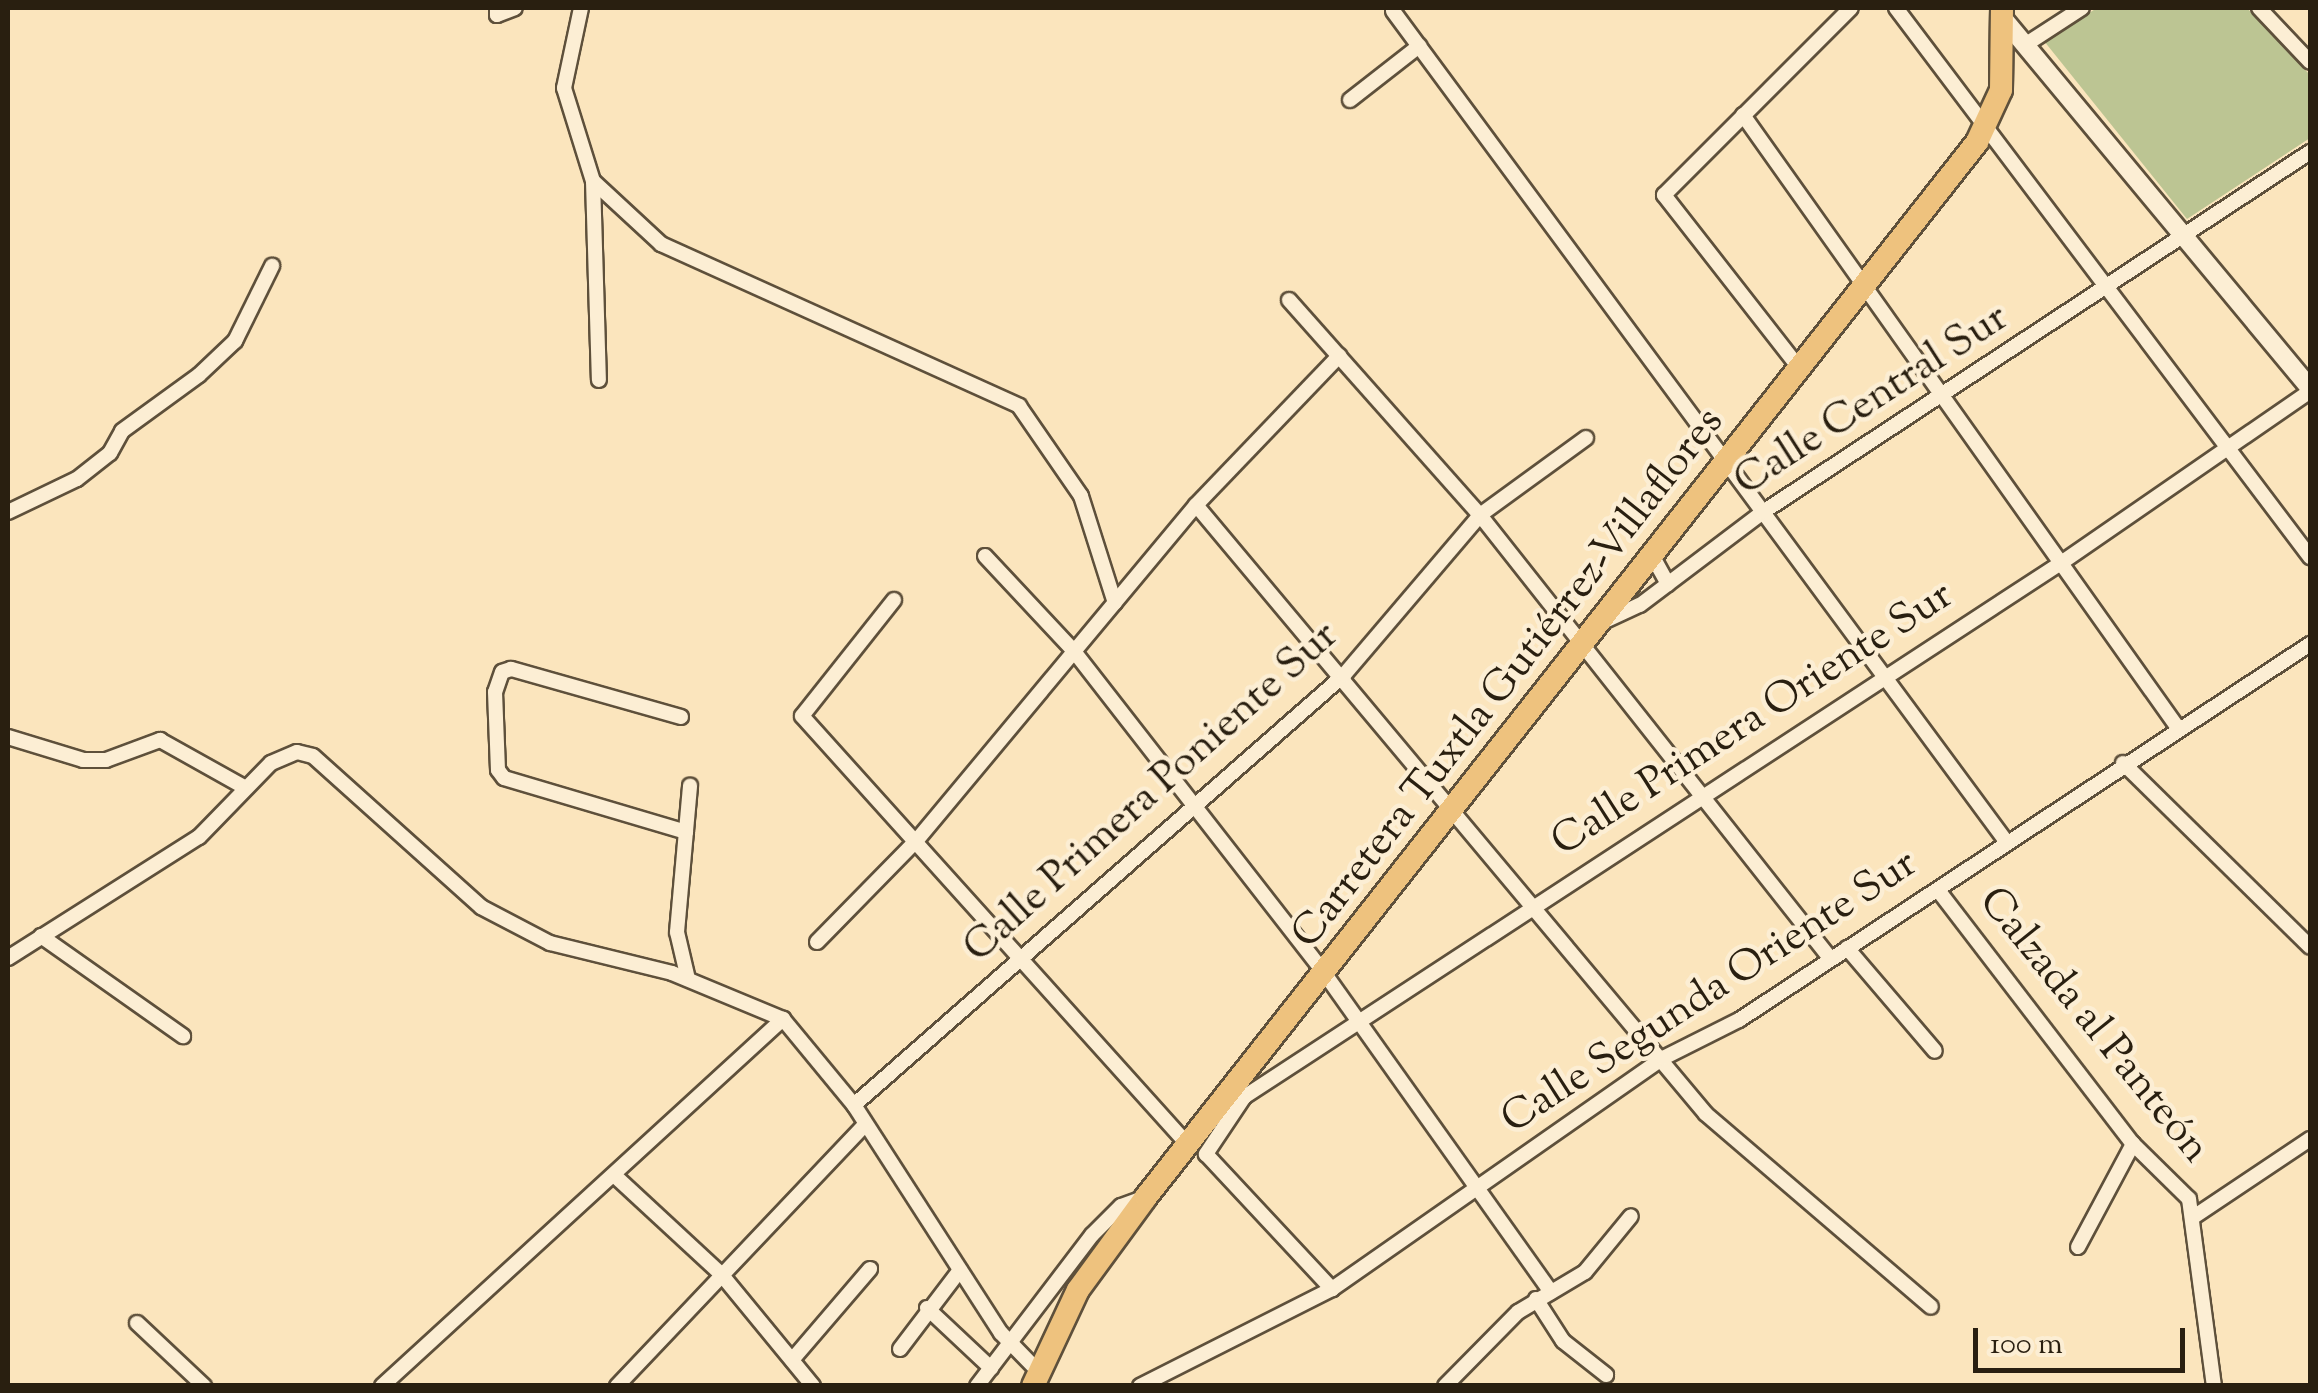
<!DOCTYPE html>
<html>
<head>
<meta charset="utf-8">
<style>
  body { margin:0 }
  #map { position:relative; width:2318px; height:1393px; overflow:hidden; background:#fbe5bd; font-family:"Sorts Mill Goudy",serif }
  div>[style] { position:absolute }
  .green>* { inset:0; background:#bcc593 }
  .roads { filter:drop-shadow(2px 0 #5e503b) drop-shadow(-2px 0 #5e503b) drop-shadow(0 2px #5e503b) drop-shadow(0 -2px #5e503b) }
  .minor>* { height:14px; margin:-7px; padding:0 7px; transform-origin:7px; border-radius:7px; background:#fceed4 }
  .tertiary>* { height:18px; margin:-9px; padding:0 9px; transform-origin:9px; border-radius:9px; background:#fceed4 }
  .primary>* { height:22px; margin:-11px; padding:0 11px; transform-origin:11px; border-radius:11px; background:#eec27e }
  span { translate:-50% -50%; white-space:nowrap; text-align:center; line-height:1.15; -webkit-text-stroke:9px #fceed4; paint-order:stroke }
  .street-label { font-size:42px; color:#291f10 }
  .frame { position:absolute; inset:0; border:10px solid #291f10; pointer-events:none }
  .scale { position:absolute; left:1973px; top:1328px; width:212px; height:45px; box-sizing:border-box; border:5px solid #291f10; border-top:0; padding-left:12px; font-size:30px; line-height:35px; white-space:nowrap; color:#291f10; -webkit-text-stroke:8px #fceed4; paint-order:stroke }
</style>
</head>
<body>
<div id="map">
  <div class="green">
    <i style="clip-path:polygon(2097px 8px,2247px 8px,2310px 75px,2310px 138px,2187px 219px,2044px 41px)"></i>
  </div>
  <div class="roads">
    <div class="minor">
      <i style="left:497px;top:8px;width:7px;rotate:90deg"></i>
      <i style="left:497px;top:15px;width:19px;rotate:-21deg"></i>
      <i style="left:581px;top:8px;width:82px;rotate:102deg"></i>
      <i style="left:564px;top:88px;width:97px;rotate:72.7deg"></i>
      <i style="left:593px;top:181px;width:199px;rotate:88.3deg"></i>
      <i style="left:1896px;top:8px;width:688px;rotate:52.98deg"></i>
      <i style="left:2259px;top:8px;width:74px;rotate:46.6deg"></i>
      <i style="left:1393px;top:11px;width:1030px;rotate:53.56deg"></i>
      <i style="left:2028px;top:43px;width:64px;rotate:-32.9deg"></i>
      <i style="left:1350px;top:100px;width:88px;rotate:-38deg"></i>
      <i style="left:1743px;top:115px;width:752px;rotate:54.64deg"></i>
      <i style="left:593px;top:181px;width:93px;rotate:42.8deg"></i>
      <i style="left:661px;top:244px;width:393px;rotate:24.3deg"></i>
      <i style="left:1019px;top:406px;width:109px;rotate:55.4deg"></i>
      <i style="left:1081px;top:496px;width:112px;rotate:72.4deg"></i>
      <i style="left:1289px;top:300px;width:288px;rotate:48.4deg"></i>
      <i style="left:1480px;top:515px;width:565px;rotate:51.69deg"></i>
      <i style="left:1800px;top:369px;width:221px;rotate:-128deg"></i>
      <i style="left:1664px;top:195px;width:264px;rotate:-45deg"></i>
      <i style="left:1196px;top:505px;width:794px;rotate:50.06deg"></i>
      <i style="left:1706px;top:1114px;width:296px;rotate:40.6deg"></i>
      <i style="left:8px;top:512px;width:76px;rotate:-25.6deg"></i>
      <i style="left:77px;top:479px;width:42px;rotate:-38.2deg"></i>
      <i style="left:110px;top:453px;width:25px;rotate:-61deg"></i>
      <i style="left:122px;top:431px;width:95px;rotate:-36deg"></i>
      <i style="left:199px;top:375px;width:50px;rotate:-43.4deg"></i>
      <i style="left:235px;top:341px;width:84px;rotate:-63.7deg"></i>
      <i style="left:985px;top:556px;width:129px;rotate:46.9deg"></i>
      <i style="left:1073px;top:650px;width:410px;rotate:52.1deg"></i>
      <i style="left:1325px;top:974px;width:390px;rotate:54.6deg"></i>
      <i style="left:1653px;top:557px;width:31px;rotate:61deg"></i>
      <i style="left:894px;top:600px;width:148px;rotate:128.4deg"></i>
      <i style="left:802px;top:716px;width:579px;rotate:48.01deg"></i>
      <i style="left:1605px;top:621px;width:38px;rotate:-25deg"></i>
      <i style="left:1640px;top:605px;width:154px;rotate:-37.1deg"></i>
      <i style="left:1763px;top:512px;width:655px;rotate:-33.35deg"></i>
      <i style="left:681px;top:717px;width:177px;rotate:-164.2deg"></i>
      <i style="left:511px;top:669px;width:9px;rotate:162deg"></i>
      <i style="left:502px;top:672px;width:21px;rotate:109deg"></i>
      <i style="left:495px;top:692px;width:78px;rotate:87.8deg"></i>
      <i style="left:498px;top:770px;width:10px;rotate:53deg"></i>
      <i style="left:504px;top:778px;width:190px;rotate:16.5deg"></i>
      <i style="left:8px;top:737px;width:78px;rotate:17deg"></i>
      <i style="left:83px;top:760px;width:23px"></i>
      <i style="left:106px;top:760px;width:58px;rotate:-20.3deg"></i>
      <i style="left:160px;top:740px;width:96px;rotate:29.2deg"></i>
      <i style="left:2123px;top:763px;width:262px;rotate:44.5deg"></i>
      <i style="left:1938px;top:890px;width:320px;rotate:52.5deg"></i>
      <i style="left:2133px;top:1144px;width:78px;rotate:44.5deg"></i>
      <i style="left:2189px;top:1199px;width:189px;rotate:82.4deg"></i>
      <i style="left:41px;top:936px;width:174px;rotate:35.2deg"></i>
      <i style="left:817px;top:942px;width:143px;rotate:-45.6deg"></i>
      <i style="left:917px;top:840px;width:436px;rotate:-50.2deg"></i>
      <i style="left:1196px;top:505px;width:207px;rotate:-46.2deg"></i>
      <i style="left:1847px;top:948px;width:135px;rotate:49.5deg"></i>
      <i style="left:8px;top:958px;width:226px;rotate:-32.4deg"></i>
      <i style="left:199px;top:837px;width:103px;rotate:-45.8deg"></i>
      <i style="left:271px;top:763px;width:28px;rotate:-23deg"></i>
      <i style="left:297px;top:752px;width:16px;rotate:14deg"></i>
      <i style="left:313px;top:756px;width:226px;rotate:41.9deg"></i>
      <i style="left:481px;top:907px;width:78px;rotate:27.6deg"></i>
      <i style="left:550px;top:943px;width:126px;rotate:13.8deg"></i>
      <i style="left:672px;top:973px;width:120px;rotate:22.5deg"></i>
      <i style="left:783px;top:1019px;width:112px;rotate:50.5deg"></i>
      <i style="left:854px;top:1105px;width:271px;rotate:57.2deg"></i>
      <i style="left:1001px;top:1333px;width:50px;rotate:45.8deg"></i>
      <i style="left:688px;top:979px;width:48px;rotate:-103.2deg"></i>
      <i style="left:677px;top:932px;width:147px;rotate:-84.9deg"></i>
      <i style="left:1230px;top:1093px;width:15px;rotate:16deg"></i>
      <i style="left:1244px;top:1097px;width:976px;rotate:-33.17deg"></i>
      <i style="left:2061px;top:563px;width:303px;rotate:-34.6deg"></i>
      <i style="left:1244px;top:1097px;width:69px;rotate:123.7deg"></i>
      <i style="left:1206px;top:1154px;width:185px;rotate:47deg"></i>
      <i style="left:854px;top:1105px;width:652px;rotate:-41.27deg"></i>
      <i style="left:1344px;top:675px;width:210px;rotate:-49.6deg"></i>
      <i style="left:1480px;top:515px;width:131px;rotate:-36deg"></i>
      <i style="left:614px;top:1175px;width:146px;rotate:42.8deg"></i>
      <i style="left:721px;top:1274px;width:145px;rotate:50.6deg"></i>
      <i style="left:2192px;top:1218px;width:142px;rotate:-33.8deg"></i>
      <i style="left:2078px;top:1247px;width:117px;rotate:-61.9deg"></i>
      <i style="left:1536px;top:1299px;width:50px;rotate:57.3deg"></i>
      <i style="left:1563px;top:1341px;width:55px;rotate:38.3deg"></i>
      <i style="left:927px;top:1308px;width:88px;rotate:43.2deg"></i>
      <i style="left:137px;top:1323px;width:92px;rotate:43.2deg"></i>
      <i style="left:900px;top:1349px;width:99px;rotate:-52.8deg"></i>
      <i style="left:792px;top:1360px;width:120px;rotate:-49.4deg"></i>
      <i style="left:382px;top:1386px;width:544px;rotate:-42.47deg"></i>
      <i style="left:617px;top:1386px;width:361px;rotate:-46.5deg"></i>
      <i style="left:977px;top:1386px;width:190px;rotate:-52.7deg"></i>
      <i style="left:1092px;top:1235px;width:41px;rotate:-45deg"></i>
      <i style="left:1121px;top:1206px;width:27px;rotate:-20deg"></i>
      <i style="left:1140px;top:1386px;width:215px;rotate:-26.8deg"></i>
      <i style="left:1332px;top:1289px;width:404px;rotate:-34.9deg"></i>
      <i style="left:1663px;top:1058px;width:85px;rotate:-26.6deg"></i>
      <i style="left:1739px;top:1020px;width:684px;rotate:-33.36deg"></i>
      <i style="left:1445px;top:1386px;width:104px;rotate:-45.4deg"></i>
      <i style="left:1518px;top:1312px;width:78px;rotate:-30.8deg"></i>
      <i style="left:1585px;top:1272px;width:72px;rotate:-50.6deg"></i>
    </div>
    <div class="tertiary">
      <i style="left:2006px;top:22px;width:476px;rotate:50.3deg"></i>
    </div>
    <div class="primary">
      <i style="left:1033px;top:1386px;width:106px;rotate:-64.9deg"></i>
      <i style="left:1078px;top:1290px;width:115px;rotate:-53.8deg"></i>
      <i style="left:1146px;top:1197px;width:1343px;rotate:-51.77deg"></i>
      <i style="left:1977px;top:142px;width:57px;rotate:-65.2deg"></i>
      <i style="left:2001px;top:90px;width:82px;rotate:-89.3deg"></i>
    </div>
  </div>
  <div class="street-label">
    <span style="left:1872px;top:401px;rotate:-33deg">Calle Central Sur</span>
    <span style="left:1509px;top:679px;rotate:-52deg">Carretera Tuxtla Gutiérrez-Villaflores</span>
    <span style="left:1753px;top:720px;rotate:-33deg">Calle Primera Oriente Sur</span>
    <span style="left:1152px;top:793px;rotate:-42deg">Calle Primera Poniente Sur</span>
    <span style="left:1710px;top:993px;rotate:-33deg">Calle Segunda Oriente Sur</span>
    <span style="left:2093px;top:1026px;rotate:51deg">Calzada al Panteón</span>
  </div>
  <div class="frame"></div>
  <div class="scale">100 m</div>
</div>
</body>
</html>
